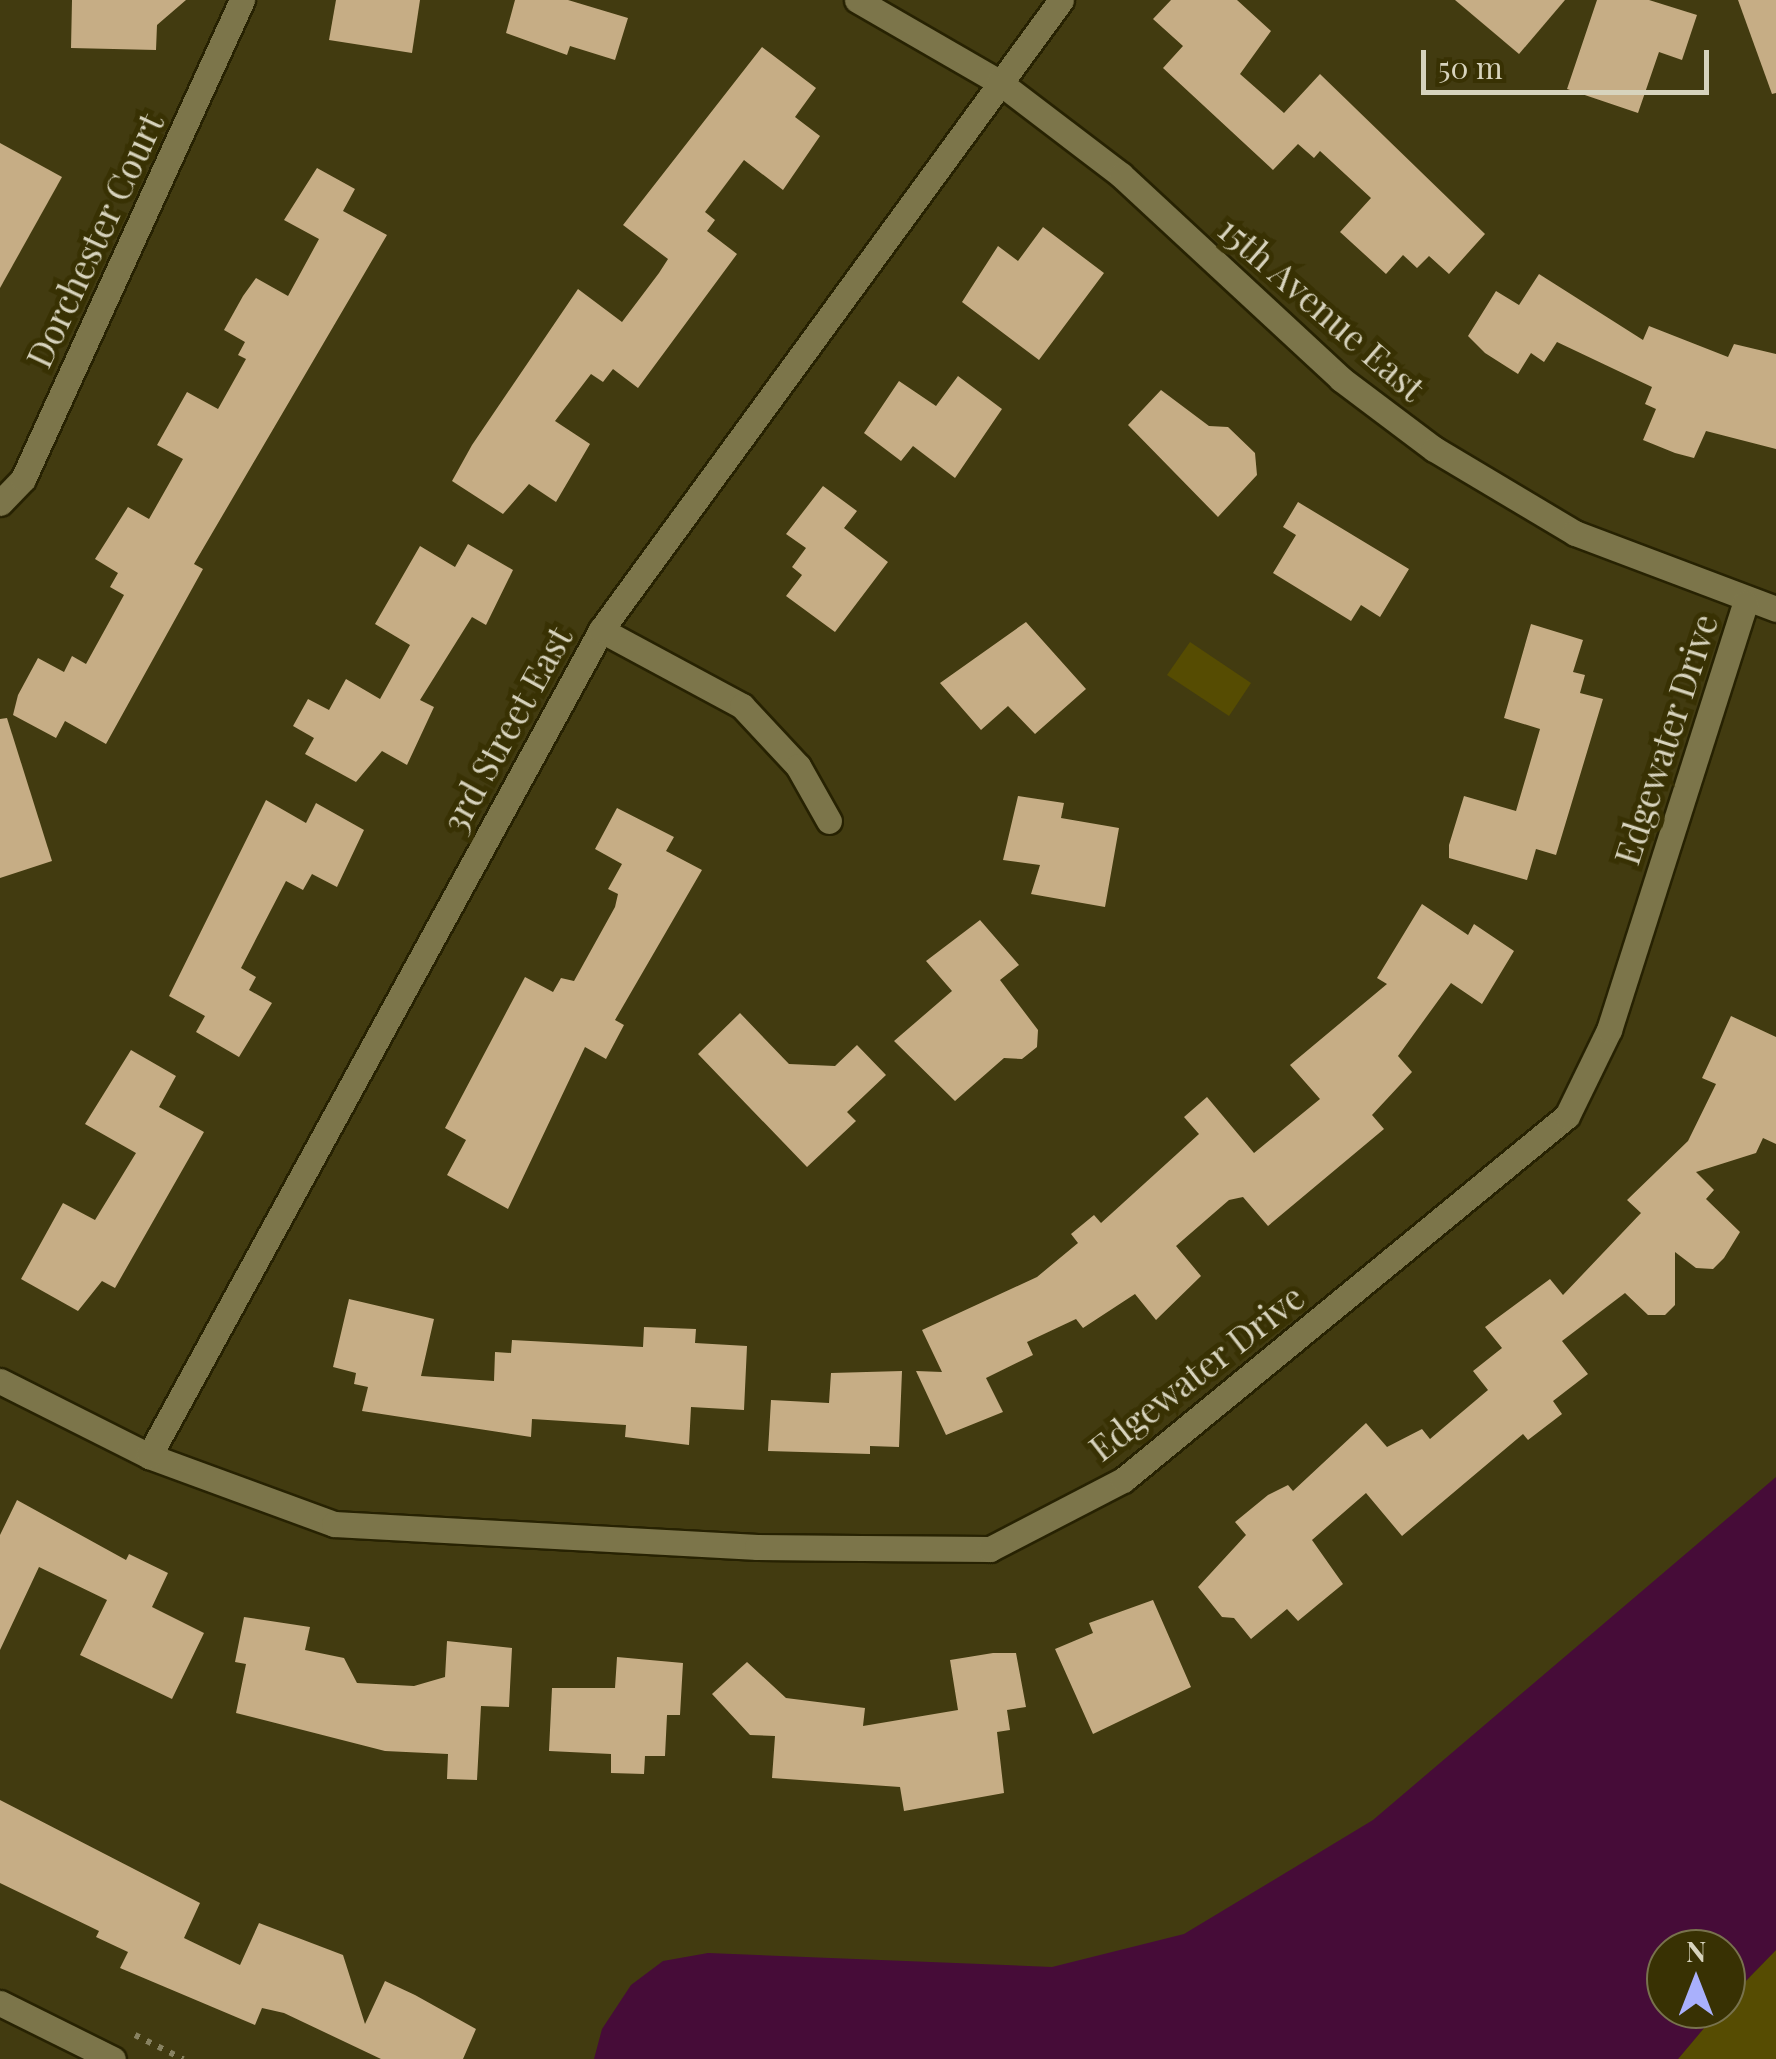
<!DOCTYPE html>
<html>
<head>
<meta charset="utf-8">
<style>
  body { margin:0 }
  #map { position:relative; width:1776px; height:2059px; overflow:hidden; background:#423b10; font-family:"Playfair Display",serif }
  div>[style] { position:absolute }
  .green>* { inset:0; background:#564c02 }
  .water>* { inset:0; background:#460c38 }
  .building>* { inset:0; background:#c6ad85 }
  .path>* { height:6px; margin-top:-3px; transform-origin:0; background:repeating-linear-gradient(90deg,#888261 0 5px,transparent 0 13px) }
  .roads { filter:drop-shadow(2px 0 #272202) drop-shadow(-2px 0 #272202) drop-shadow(0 2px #272202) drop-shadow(0 -2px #272202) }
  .minor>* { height:25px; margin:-12.5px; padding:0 12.5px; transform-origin:12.5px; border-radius:12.5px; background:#7c754a }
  span { translate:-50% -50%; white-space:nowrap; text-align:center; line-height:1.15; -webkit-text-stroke:10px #383103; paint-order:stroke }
  .street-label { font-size:35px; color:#d7d3bd }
  .north { position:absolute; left:1646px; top:1929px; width:100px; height:100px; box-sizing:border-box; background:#383103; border:2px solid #78724d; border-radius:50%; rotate:0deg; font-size:28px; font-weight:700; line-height:40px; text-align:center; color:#d7d3bd }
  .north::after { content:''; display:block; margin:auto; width:35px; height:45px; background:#a9b0fc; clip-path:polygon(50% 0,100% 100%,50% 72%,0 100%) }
  .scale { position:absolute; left:1421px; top:50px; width:288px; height:45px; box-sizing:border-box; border:5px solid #d7d3bd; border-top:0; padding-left:12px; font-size:30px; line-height:35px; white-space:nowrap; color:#d7d3bd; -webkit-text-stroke:8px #383103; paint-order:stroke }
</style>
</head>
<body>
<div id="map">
  <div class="green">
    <i style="clip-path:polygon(1190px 642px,1251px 683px,1229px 716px,1167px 675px)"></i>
    <i style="clip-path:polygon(1776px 1950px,1776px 2059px,1678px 2059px,1727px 2001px)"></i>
  </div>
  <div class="water">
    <i style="clip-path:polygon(1776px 1477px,1776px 1950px,1726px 2001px,1726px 1949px,1666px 1949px,1666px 2009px,1720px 2009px,1678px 2059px,594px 2059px,602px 2029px,631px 1985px,663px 1961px,708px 1953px,1052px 1967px,1184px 1934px,1373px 1820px)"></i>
  </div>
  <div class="building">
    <i style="clip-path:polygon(72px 0,186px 0,157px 25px,156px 50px,71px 48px)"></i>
    <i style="clip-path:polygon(336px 0,420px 0,412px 53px,329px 40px)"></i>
    <i style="clip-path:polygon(515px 0,568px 0,628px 18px,615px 60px,570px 46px,567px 55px,506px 33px)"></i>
    <i style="clip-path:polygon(1171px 0,1237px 0,1271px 31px,1240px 74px,1284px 113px,1320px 74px,1485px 234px,1449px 274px,1429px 256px,1417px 268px,1403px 255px,1386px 274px,1340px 232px,1371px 198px,1320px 151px,1314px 158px,1298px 144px,1273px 170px,1163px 68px,1183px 46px,1153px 19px)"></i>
    <i style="clip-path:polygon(1455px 0,1565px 0,1519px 54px)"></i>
    <i style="clip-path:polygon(1597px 0,1649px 0,1697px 15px,1682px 60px,1659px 52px,1638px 113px,1567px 89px)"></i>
    <i style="clip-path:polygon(1738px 0,1776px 0,1776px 93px,1772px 94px)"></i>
    <i style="clip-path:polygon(762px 47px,816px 88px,795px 117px,820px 136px,783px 190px,744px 160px,705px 212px,715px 220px,707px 231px,737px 254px,638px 388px,613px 369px,603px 382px,591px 374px,555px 421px,590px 444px,556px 502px,529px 484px,503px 514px,452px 481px,472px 445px,578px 289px,622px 322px,659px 273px,668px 259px,623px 225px)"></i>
    <i style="clip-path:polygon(0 143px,62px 177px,0 288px)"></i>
    <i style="clip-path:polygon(317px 168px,355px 189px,343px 211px,387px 235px,194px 564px,203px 569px,106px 744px,65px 721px,56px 738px,13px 715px,18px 695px,38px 658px,64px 672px,72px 656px,86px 664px,124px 595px,110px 587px,118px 573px,95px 559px,128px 507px,149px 519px,183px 459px,157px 445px,187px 392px,218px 409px,246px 359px,238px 355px,245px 342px,224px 330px,243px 296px,256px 278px,288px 296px,319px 239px,284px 220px)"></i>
    <i style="clip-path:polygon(1043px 227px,1104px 273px,1039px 360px,962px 302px,998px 246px,1018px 261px)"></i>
    <i style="clip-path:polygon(1539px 274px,1643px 340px,1649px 326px,1728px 357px,1734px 344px,1776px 354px,1776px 449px,1706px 431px,1694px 458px,1675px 453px,1643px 440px,1656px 409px,1645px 404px,1652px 387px,1557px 342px,1544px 362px,1531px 353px,1518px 374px,1485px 353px,1468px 336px,1496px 291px,1519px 305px)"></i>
    <i style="clip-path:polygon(958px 376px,1002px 409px,955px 478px,913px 446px,901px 461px,864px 433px,899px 381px,936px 406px)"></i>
    <i style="clip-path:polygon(1161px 390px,1209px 426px,1228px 427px,1255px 453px,1257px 475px,1218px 517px,1128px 425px)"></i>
    <i style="clip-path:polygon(823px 486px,857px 511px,844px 528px,888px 562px,835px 632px,786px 596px,802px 575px,792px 567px,806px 548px,786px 534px)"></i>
    <i style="clip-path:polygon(1298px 502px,1409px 569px,1380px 617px,1361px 605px,1351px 621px,1273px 573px,1296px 535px,1283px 527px)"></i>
    <i style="clip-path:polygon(468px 544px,513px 570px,486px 625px,472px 617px,420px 700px,434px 707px,407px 765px,382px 751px,356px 782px,305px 754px,314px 738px,293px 726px,308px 699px,329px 710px,346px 679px,380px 699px,410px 645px,375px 624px,420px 546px,455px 567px)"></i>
    <i style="clip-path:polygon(1026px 622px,1086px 689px,1035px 734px,1008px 706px,981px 730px,940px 683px)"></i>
    <i style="clip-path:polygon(1531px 624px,1583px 640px,1573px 672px,1585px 675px,1580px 693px,1603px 699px,1556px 855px,1536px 849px,1527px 880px,1449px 858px,1449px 845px,1464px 796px,1516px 811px,1540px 729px,1504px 718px)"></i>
    <i style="clip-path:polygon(7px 718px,52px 861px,0 878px,0 719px)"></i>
    <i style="clip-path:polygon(1018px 796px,1064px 803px,1061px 818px,1119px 828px,1105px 907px,1031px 894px,1040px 865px,1003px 860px)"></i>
    <i style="clip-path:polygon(266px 800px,306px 823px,316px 803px,364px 830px,337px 887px,312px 874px,303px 890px,286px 881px,241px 968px,256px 977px,249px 990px,272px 1003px,239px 1057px,196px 1032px,205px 1016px,169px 996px)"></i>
    <i style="clip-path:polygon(617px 808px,674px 837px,666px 851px,702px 870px,615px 1020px,624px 1025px,606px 1059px,585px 1047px,508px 1209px,447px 1175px,466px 1140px,445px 1128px,525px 977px,553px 992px,561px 978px,574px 981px,615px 907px,618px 894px,608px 889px,622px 864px,595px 849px)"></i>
    <i style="clip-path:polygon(1422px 904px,1468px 935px,1474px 924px,1514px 951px,1482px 1004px,1451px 983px,1398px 1056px,1412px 1072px,1372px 1115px,1384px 1129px,1268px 1226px,1243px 1197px,1229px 1200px,1176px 1246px,1201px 1276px,1156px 1320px,1135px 1294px,1083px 1328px,1076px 1319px,1027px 1342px,1033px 1355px,986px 1378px,1003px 1412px,946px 1435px,916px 1371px,942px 1372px,922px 1330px,1037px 1277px,1078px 1243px,1071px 1234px,1094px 1215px,1101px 1223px,1199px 1134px,1184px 1117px,1207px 1097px,1254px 1153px,1320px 1099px,1290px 1065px,1387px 984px,1377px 978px)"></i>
    <i style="clip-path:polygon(980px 920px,1019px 965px,1000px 980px,1038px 1030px,1037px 1047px,1022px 1059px,1004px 1058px,955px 1101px,894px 1041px,952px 991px,926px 961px)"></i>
    <i style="clip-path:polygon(740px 1013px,789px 1064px,835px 1066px,857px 1045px,886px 1075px,847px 1112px,856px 1121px,807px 1167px,698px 1054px)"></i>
    <i style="clip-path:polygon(1731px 1016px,1776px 1037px,1776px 1144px,1763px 1138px,1756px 1153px,1696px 1172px,1714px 1190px,1706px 1199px,1740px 1232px,1724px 1258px,1713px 1269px,1696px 1268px,1675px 1252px,1675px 1305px,1665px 1315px,1648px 1315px,1625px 1293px,1562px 1341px,1588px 1374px,1553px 1401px,1562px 1414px,1528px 1440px,1523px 1434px,1402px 1536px,1366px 1493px,1312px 1540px,1343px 1584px,1298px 1621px,1287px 1609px,1251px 1639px,1234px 1618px,1222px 1617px,1198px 1587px,1246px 1535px,1235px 1522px,1268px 1495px,1288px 1485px,1293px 1491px,1366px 1423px,1387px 1447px,1422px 1429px,1430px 1439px,1488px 1390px,1473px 1371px,1502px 1348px,1485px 1327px,1550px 1279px,1563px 1295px,1641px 1213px,1627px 1200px,1688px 1141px,1716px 1084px,1702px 1078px)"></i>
    <i style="clip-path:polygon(131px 1050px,176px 1076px,159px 1107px,204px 1132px,115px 1288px,102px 1281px,78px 1311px,21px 1279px,63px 1203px,95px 1220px,136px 1153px,85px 1124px)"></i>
    <i style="clip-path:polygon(349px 1299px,434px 1319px,421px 1376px,494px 1381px,495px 1352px,511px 1353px,512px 1340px,643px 1347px,644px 1327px,696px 1329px,695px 1343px,747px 1346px,744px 1410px,691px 1407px,689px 1445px,625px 1437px,626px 1425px,532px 1419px,531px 1437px,362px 1411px,368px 1387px,354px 1384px,356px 1373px,333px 1367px)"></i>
    <i style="clip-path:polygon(902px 1371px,899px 1447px,870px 1446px,870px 1454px,768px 1451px,771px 1400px,829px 1403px,831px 1373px)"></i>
    <i style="clip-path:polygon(17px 1500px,126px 1560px,129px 1554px,168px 1573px,152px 1607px,204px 1633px,172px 1699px,80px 1655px,107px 1600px,39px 1567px,0 1650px,0 1535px)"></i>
    <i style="clip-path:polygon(1153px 1600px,1191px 1687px,1093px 1734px,1055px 1649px,1093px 1633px,1089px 1623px)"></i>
    <i style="clip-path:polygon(244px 1617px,310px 1627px,305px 1650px,344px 1658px,357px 1683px,414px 1686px,445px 1677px,447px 1641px,512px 1648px,509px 1707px,481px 1706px,477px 1780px,447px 1779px,448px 1754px,385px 1751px,236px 1713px,246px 1664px,235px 1662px)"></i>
    <i style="clip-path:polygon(993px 1653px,1016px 1653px,1026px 1707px,1007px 1710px,1010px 1730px,997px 1732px,1004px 1793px,904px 1811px,900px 1787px,772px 1778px,775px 1736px,750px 1735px,712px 1694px,747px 1662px,786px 1698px,865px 1708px,863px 1726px,958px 1710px,950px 1660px)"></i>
    <i style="clip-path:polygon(617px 1657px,683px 1663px,680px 1715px,667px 1715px,665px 1756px,645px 1756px,644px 1774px,611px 1773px,611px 1754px,549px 1751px,552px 1688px,615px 1688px)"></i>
    <i style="clip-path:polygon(0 1800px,200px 1903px,184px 1938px,240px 1965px,259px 1923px,343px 1955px,365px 2024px,385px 1981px,415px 1995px,476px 2029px,463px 2059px,381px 2059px,284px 2013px,262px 2008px,255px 2025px,120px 1968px,128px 1952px,96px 1937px,99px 1931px,0 1883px)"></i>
  </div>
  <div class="path">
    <i style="left:135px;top:2035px;width:54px;rotate:26.6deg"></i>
  </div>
  <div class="roads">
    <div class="minor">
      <i style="left:857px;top:0;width:164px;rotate:30deg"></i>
      <i style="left:999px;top:82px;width:153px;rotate:37.3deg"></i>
      <i style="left:1121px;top:175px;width:300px;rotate:42.8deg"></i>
      <i style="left:1341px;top:379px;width:116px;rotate:37deg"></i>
      <i style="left:1434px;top:449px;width:164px;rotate:30.8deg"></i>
      <i style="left:1575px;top:533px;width:215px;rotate:20.7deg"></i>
      <i style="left:0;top:503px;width:33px;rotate:-46deg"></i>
      <i style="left:23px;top:479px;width:527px;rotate:-65.43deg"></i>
      <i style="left:601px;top:630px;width:160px;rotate:28.3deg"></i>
      <i style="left:742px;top:706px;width:82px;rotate:47deg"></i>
      <i style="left:798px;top:766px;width:63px;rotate:60.6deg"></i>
      <i style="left:0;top:1381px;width:167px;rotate:26.7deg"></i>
      <i style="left:149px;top:1456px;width:197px;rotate:20.2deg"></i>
      <i style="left:334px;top:1524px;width:424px;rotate:3.1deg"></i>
      <i style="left:757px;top:1547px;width:233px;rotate:0.5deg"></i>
      <i style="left:990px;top:1549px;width:150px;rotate:-27.4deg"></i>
      <i style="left:1123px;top:1480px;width:574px;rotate:-39.35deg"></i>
      <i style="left:1567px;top:1116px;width:96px;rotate:-64deg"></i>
      <i style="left:1609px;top:1030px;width:448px;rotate:-72.3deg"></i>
      <i style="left:149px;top:1456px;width:942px;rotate:-61.31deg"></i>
      <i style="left:601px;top:630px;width:780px;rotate:-53.86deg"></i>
      <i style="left:0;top:2003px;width:126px;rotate:26.4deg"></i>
    </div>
  </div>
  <div class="street-label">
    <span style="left:94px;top:240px;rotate:-65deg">Dorchester Court</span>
    <span style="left:1322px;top:308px;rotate:41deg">15th Avenue East</span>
    <span style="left:506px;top:729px;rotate:-61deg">3rd Street East</span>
    <span style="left:1665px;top:739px;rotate:-72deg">Edgewater Drive</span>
    <span style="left:1196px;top:1372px;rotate:-38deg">Edgewater Drive</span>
  </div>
  <div class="north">N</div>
  <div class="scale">50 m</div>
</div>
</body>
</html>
